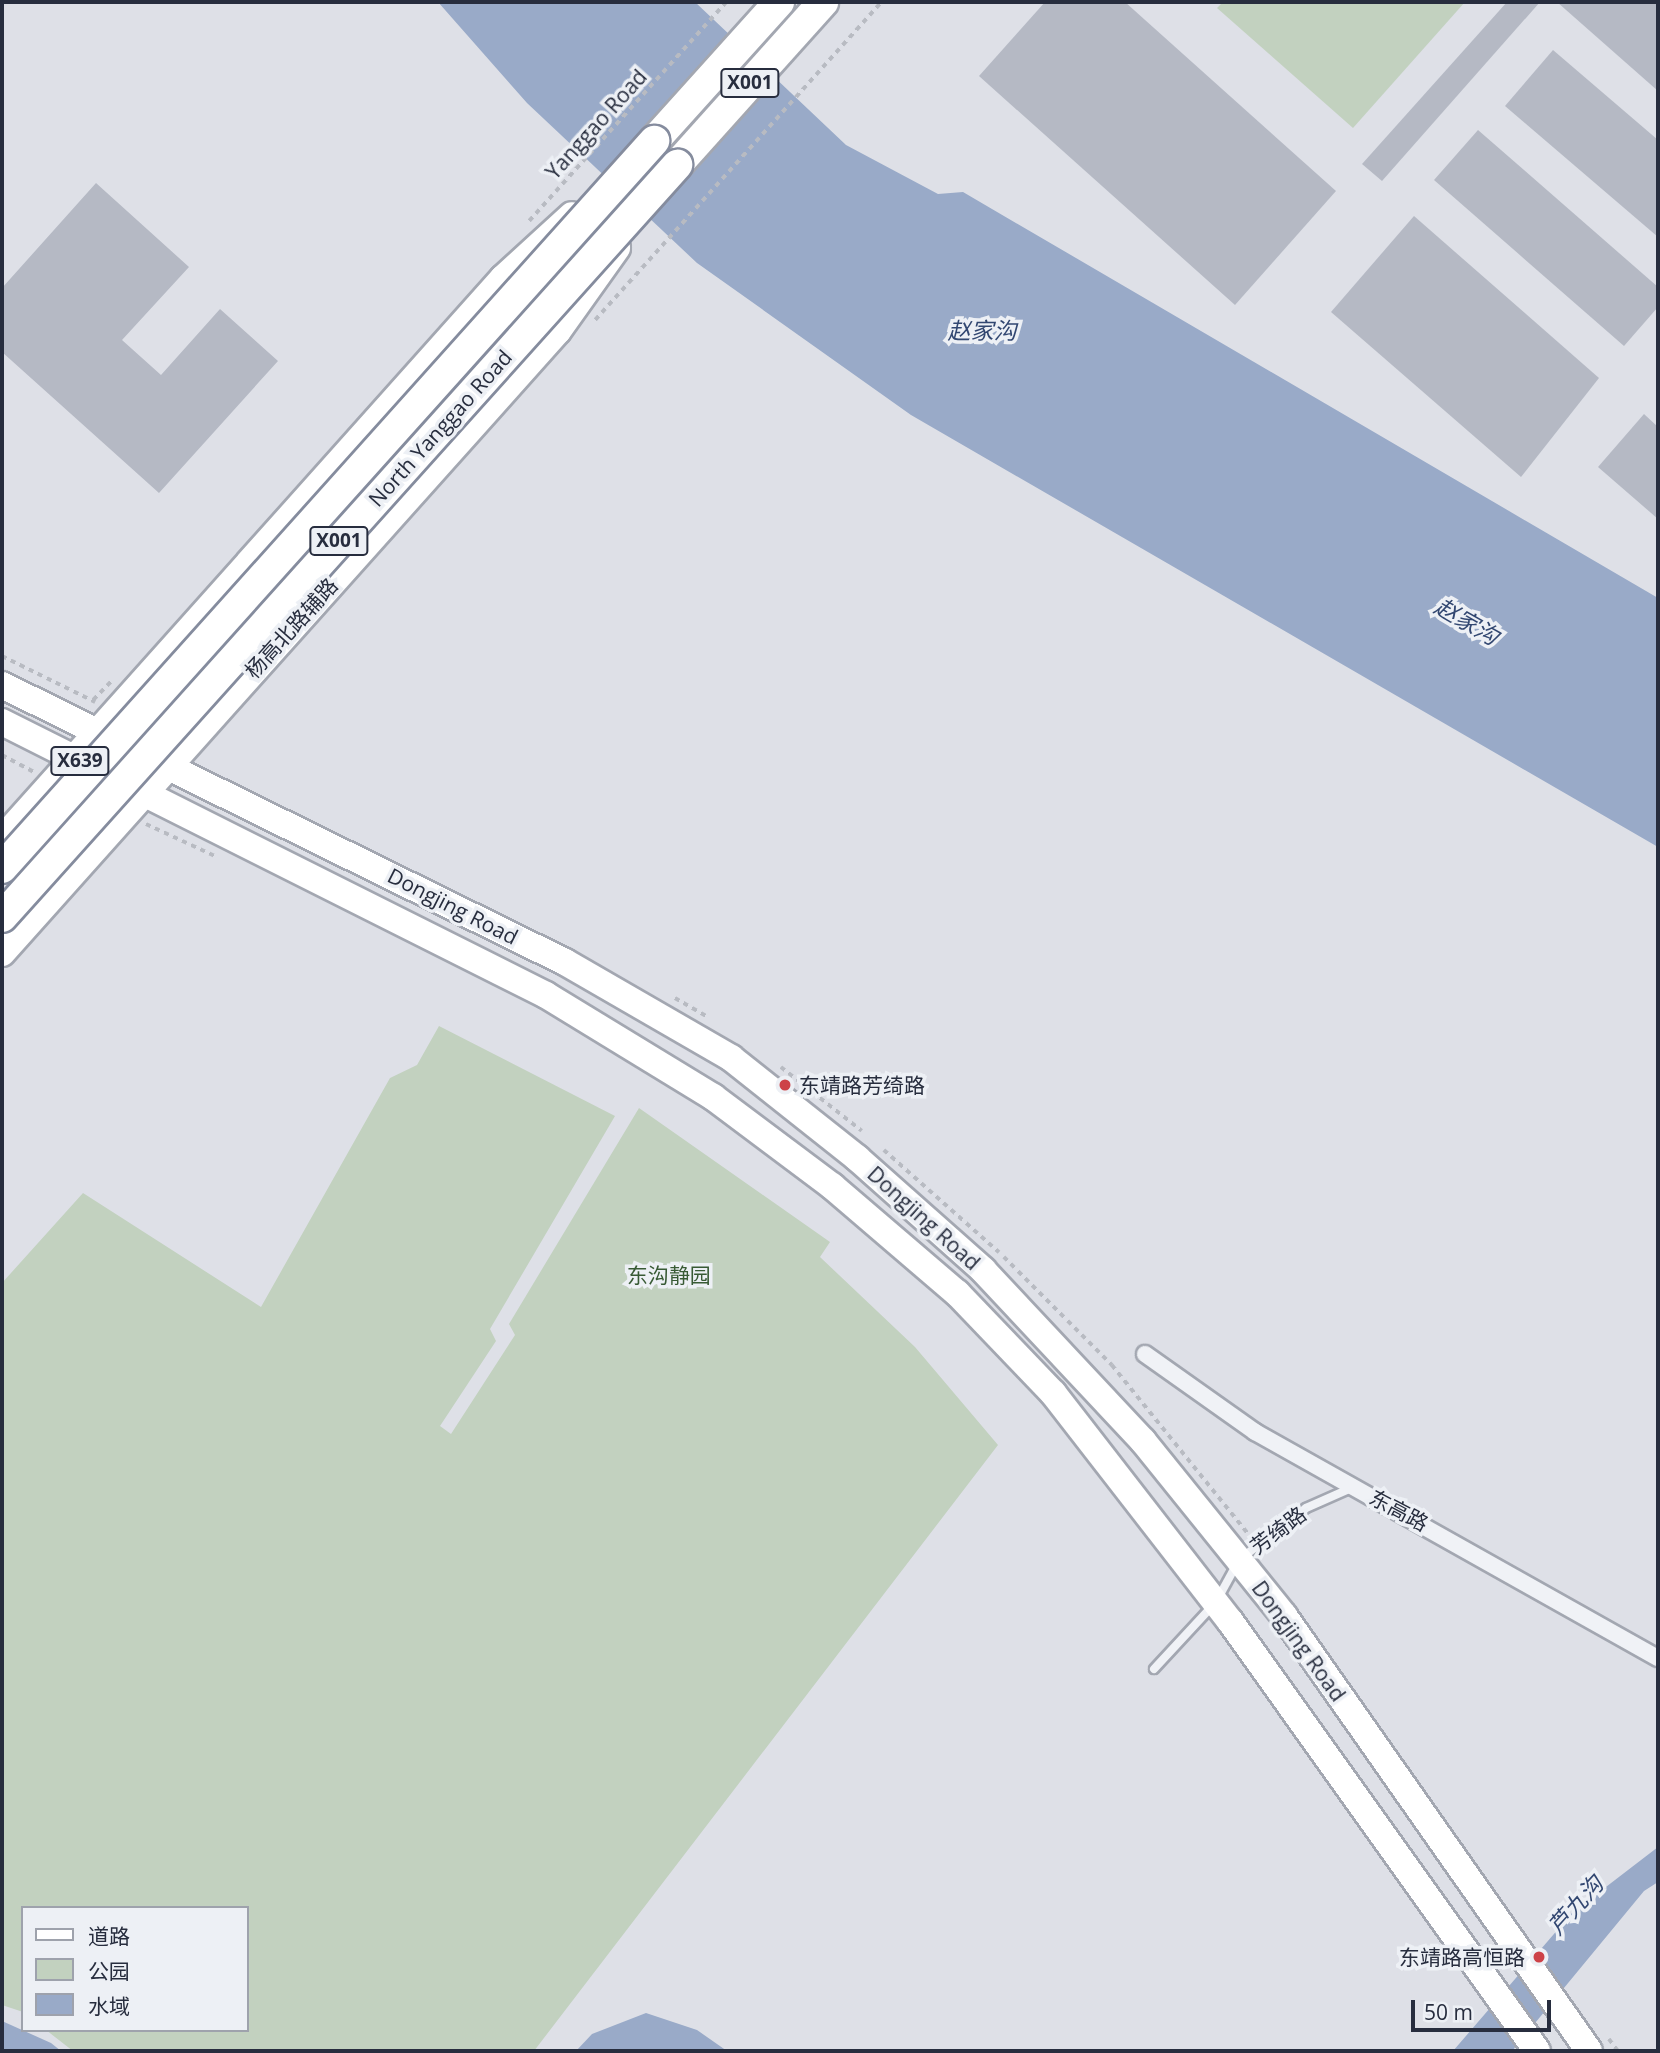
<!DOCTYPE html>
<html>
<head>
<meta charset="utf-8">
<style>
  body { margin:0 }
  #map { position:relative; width:1660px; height:2053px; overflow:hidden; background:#dee0e7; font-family:"Open Sans","Noto Sans SC",sans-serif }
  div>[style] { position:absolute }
  .green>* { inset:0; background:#c2d1bf }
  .water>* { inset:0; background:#99aac8 }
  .building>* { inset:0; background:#b5b9c4 }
  .path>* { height:3.5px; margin-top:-1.75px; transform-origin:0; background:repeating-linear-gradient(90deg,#b8bbc2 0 5px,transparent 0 10px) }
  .roads { filter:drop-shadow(2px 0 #a3a7b1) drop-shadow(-2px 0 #a3a7b1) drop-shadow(0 2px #a3a7b1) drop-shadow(0 -2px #a3a7b1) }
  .lane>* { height:8px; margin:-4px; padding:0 4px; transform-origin:4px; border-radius:4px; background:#f0f2f6 }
  .street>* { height:16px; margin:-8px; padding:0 8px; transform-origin:8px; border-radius:8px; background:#f0f2f6 }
  .primary>* { height:26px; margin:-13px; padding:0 13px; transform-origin:13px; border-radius:13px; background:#fff }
  .highway>* { height:30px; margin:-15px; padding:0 15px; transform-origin:15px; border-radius:15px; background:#fff }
  .bridges { filter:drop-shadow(2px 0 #858c9e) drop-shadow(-2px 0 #858c9e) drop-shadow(0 2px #858c9e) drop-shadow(0 -2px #858c9e) }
  .highway-bridge>* { height:30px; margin:-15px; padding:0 15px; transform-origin:15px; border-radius:15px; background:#fff }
  .dots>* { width:19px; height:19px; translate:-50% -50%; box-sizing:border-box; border:4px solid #edf0f5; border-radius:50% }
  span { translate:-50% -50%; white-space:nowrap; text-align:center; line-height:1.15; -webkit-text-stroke:7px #edf0f5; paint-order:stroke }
  .shield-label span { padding:2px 5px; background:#edf0f5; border:2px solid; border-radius:5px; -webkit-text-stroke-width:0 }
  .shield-label { font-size:19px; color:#272d3e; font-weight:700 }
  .street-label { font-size:21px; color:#272d3e }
  .poi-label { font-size:21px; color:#272d3e }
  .left { translate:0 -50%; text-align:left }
  .right { translate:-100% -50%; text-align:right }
  .park-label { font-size:21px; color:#385a35 }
  .water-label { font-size:23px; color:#324771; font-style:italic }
  .frame { position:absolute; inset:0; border:4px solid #272d3e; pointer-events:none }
  .legend { position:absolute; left:21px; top:1906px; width:228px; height:126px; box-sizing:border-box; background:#edf0f5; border:2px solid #9ea2ac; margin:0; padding:9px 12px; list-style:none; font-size:21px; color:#272d3e }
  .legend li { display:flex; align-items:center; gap:14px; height:35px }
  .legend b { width:35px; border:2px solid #9ea2ac }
  .scale { position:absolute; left:1411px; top:2000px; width:140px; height:32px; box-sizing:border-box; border:4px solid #272d3e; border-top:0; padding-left:9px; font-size:21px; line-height:24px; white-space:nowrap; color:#272d3e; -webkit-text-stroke:5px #edf0f5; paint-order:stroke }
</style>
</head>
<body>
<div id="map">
  <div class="green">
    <i style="clip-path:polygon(1223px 2px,1465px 2px,1353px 128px,1217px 8px)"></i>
    <i style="clip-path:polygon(439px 1026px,615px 1116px,490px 1329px,496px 1341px,440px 1426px,451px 1434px,515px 1335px,509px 1324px,639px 1108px,830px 1242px,820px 1257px,915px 1347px,998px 1445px,534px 2051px,73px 2051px,46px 2030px,247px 2030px,247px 1908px,23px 1908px,23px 2012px,2px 2005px,2px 1283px,83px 1193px,261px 1307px,390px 1078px,417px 1065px)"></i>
  </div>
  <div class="water">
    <i style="clip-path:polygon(438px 2px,695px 2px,846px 145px,938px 194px,963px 192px,1658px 598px,1658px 847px,911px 415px,697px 263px,527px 103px)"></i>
    <i style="clip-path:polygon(1658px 1847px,1658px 1882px,1644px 1891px,1512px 2051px,1453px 2051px,1572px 1913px)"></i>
    <i style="clip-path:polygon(646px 2013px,697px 2030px,727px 2051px,576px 2051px,592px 2034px)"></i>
    <i style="clip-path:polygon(2px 2021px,51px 2043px,61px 2051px,2px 2051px)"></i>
  </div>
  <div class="building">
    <i style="clip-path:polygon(1045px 2px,1125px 2px,1336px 191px,1235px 305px,979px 76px)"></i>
    <i style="clip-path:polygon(1507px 2px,1540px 2px,1382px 181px,1362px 164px)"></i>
    <i style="clip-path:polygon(1557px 2px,1658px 2px,1658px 91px)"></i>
    <i style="clip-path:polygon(1553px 50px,1658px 140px,1658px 237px,1505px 106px)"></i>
    <i style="clip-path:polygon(1478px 130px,1658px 287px,1658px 307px,1624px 346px,1434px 180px)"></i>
    <i style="clip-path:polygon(96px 183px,189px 267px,122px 340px,161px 375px,220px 309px,278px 361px,159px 493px,2px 352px,2px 288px)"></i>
    <i style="clip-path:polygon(1414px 216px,1599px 378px,1521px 477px,1331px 312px)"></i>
    <i style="clip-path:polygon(1644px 414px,1658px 427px,1658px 519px,1598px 467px)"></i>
  </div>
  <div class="path">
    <i style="left:529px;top:221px;width:295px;rotate:-48deg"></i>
    <i style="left:595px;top:320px;width:428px;rotate:-48deg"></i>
    <i style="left:2px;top:656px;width:104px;rotate:26.3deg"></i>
    <i style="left:93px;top:700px;width:28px;rotate:-46deg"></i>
    <i style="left:2px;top:755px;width:36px;rotate:28deg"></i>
    <i style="left:146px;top:824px;width:76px;rotate:24.9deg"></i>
    <i style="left:675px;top:998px;width:38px;rotate:30deg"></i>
    <i style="left:781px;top:1067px;width:103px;rotate:38.3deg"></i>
    <i style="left:884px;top:1150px;width:154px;rotate:41.6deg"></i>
    <i style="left:1004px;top:1257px;width:153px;rotate:45deg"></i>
    <i style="left:1112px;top:1365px;width:221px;rotate:51.1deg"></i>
    <i style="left:1609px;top:2039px;width:15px;rotate:53deg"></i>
  </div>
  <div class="roads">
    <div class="lane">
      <i style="left:1154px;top:1669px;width:91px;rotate:-47.2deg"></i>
      <i style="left:1216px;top:1602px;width:48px;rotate:-61.3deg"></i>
      <i style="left:1239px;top:1560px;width:85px;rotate:-37.8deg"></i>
      <i style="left:1306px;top:1508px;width:47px;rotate:-23.8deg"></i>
    </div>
    <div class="street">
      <i style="left:1145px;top:1354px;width:135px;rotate:35.3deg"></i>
      <i style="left:1255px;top:1432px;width:462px;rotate:29.3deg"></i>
    </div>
    <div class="primary">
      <i style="left:2px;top:685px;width:627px;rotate:26.2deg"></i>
      <i style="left:565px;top:962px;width:192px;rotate:30deg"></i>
      <i style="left:731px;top:1058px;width:161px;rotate:38.4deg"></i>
      <i style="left:857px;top:1158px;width:169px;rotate:41.6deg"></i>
      <i style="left:983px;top:1270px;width:234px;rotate:46.9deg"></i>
      <i style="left:1143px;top:1441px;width:225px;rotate:51.1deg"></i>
      <i style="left:1284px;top:1616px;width:531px;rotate:54.96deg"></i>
      <i style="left:2px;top:722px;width:609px;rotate:26.65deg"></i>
      <i style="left:546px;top:995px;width:196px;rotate:31.4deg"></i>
      <i style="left:713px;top:1097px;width:149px;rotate:36.8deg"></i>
      <i style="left:832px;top:1186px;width:165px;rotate:40.6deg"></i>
      <i style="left:957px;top:1293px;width:139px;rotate:46.2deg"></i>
      <i style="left:1053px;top:1393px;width:289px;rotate:52.2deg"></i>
      <i style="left:1230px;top:1621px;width:528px;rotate:54.47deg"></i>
      <i style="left:2px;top:839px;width:752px;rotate:-48.23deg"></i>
      <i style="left:503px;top:278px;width:93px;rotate:-42.4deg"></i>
      <i style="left:2px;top:953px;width:834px;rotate:-48.21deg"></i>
      <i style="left:558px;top:331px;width:102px;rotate:-54.6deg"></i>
    </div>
    <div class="highway">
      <i style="left:654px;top:141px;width:187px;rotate:-48deg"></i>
      <i style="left:677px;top:165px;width:219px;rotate:-48.1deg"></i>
    </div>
  </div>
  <div class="bridges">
    <div class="highway-bridge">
      <i style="left:2px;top:868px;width:977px;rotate:-48.11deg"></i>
      <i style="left:2px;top:917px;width:1011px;rotate:-48.09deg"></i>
    </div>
  </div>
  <div class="dots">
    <i style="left:785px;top:1085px;background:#cd4248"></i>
    <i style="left:1539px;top:1957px;background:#cd4248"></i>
  </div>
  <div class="shield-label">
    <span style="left:750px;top:83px">X001</span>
    <span style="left:339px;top:541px">X001</span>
    <span style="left:80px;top:761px">X639</span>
  </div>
  <div class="street-label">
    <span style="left:596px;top:124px;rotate:-48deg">Yanggao Road</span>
    <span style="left:440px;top:428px;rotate:-48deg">North Yanggao Road</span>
    <span style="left:291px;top:628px;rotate:-48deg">杨高北路辅路</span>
    <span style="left:453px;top:906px;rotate:27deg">Dongjing Road</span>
    <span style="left:924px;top:1218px;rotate:42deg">Dongjing Road</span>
    <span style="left:1399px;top:1510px;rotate:28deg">东高路</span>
    <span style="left:1278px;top:1530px;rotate:-37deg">芳绮路</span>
    <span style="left:1299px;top:1641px;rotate:54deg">Dongjing Road</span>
  </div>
  <div class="poi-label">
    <span class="left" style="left:799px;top:1085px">东靖路芳绮路</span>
    <span class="right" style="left:1525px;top:1957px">东靖路高恒路</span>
  </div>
  <div class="park-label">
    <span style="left:669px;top:1275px">东沟静园</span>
  </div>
  <div class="water-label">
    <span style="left:982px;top:330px">赵家沟</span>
    <span style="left:1467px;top:621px;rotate:30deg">赵家沟</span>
    <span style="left:1575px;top:1905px;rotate:-48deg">芦九沟</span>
  </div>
  <div class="frame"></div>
  <ul class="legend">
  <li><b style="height:9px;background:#fff"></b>道路</li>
  <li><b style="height:19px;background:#c2d1bf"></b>公园</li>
  <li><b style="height:19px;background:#99aac8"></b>水域</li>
  </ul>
  <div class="scale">50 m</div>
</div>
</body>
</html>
